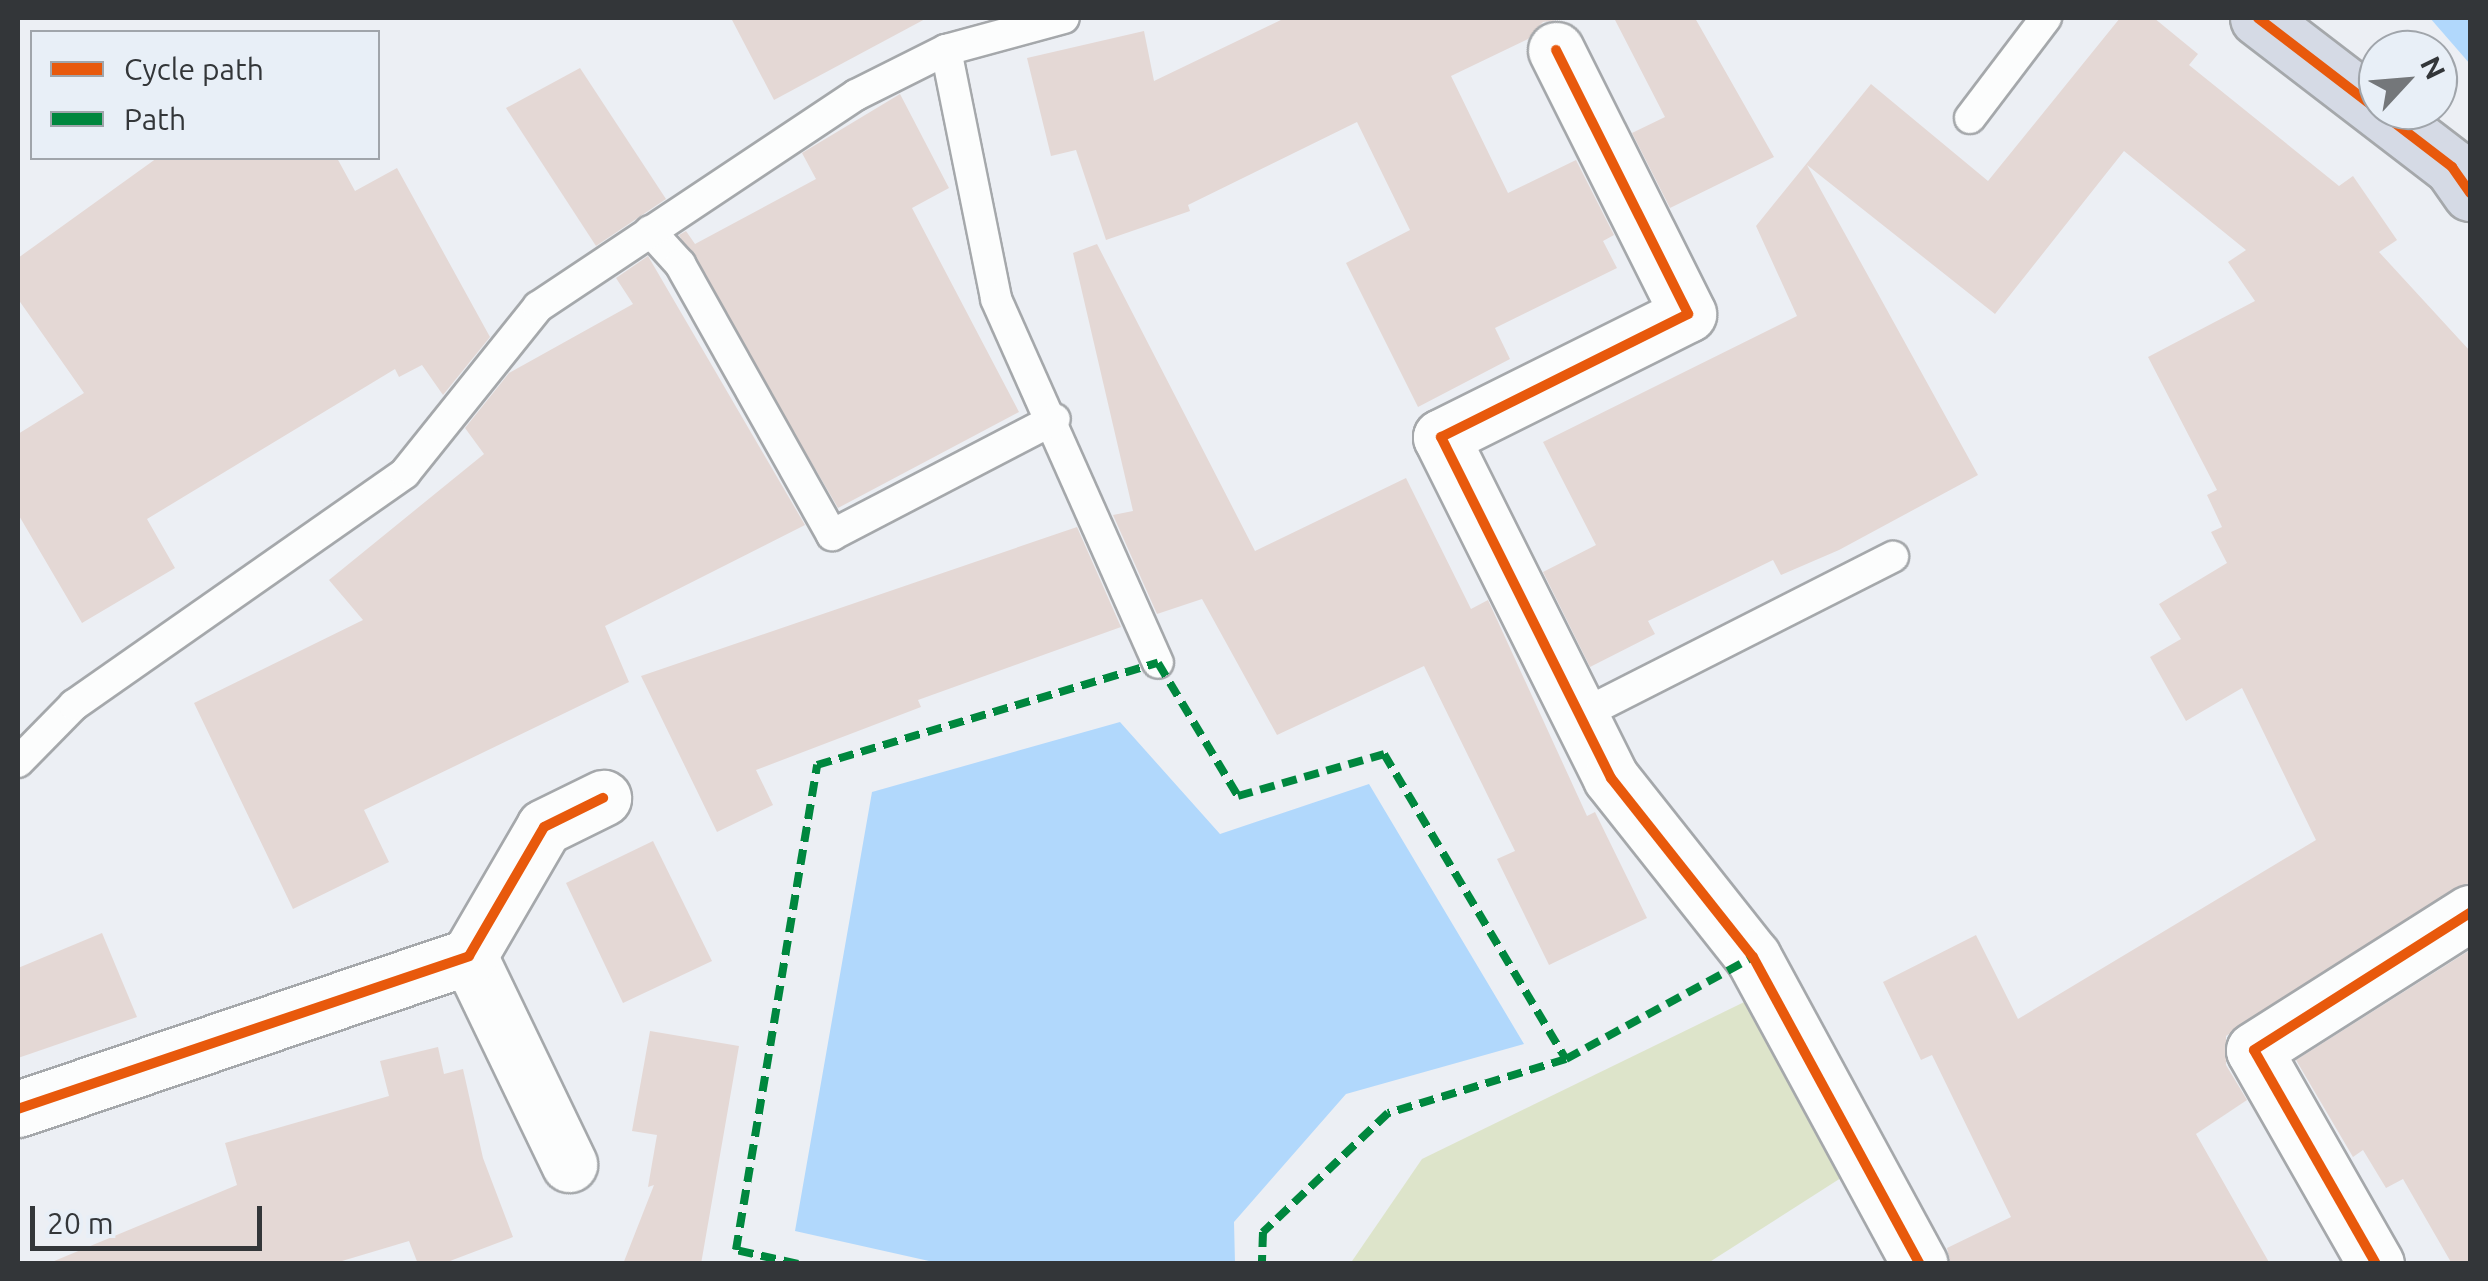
<!DOCTYPE html>
<html>
<head>
<meta charset="utf-8">
<style>
  body { margin:0 }
  #map { position:relative; width:2488px; height:1281px; overflow:hidden; background:#eceff4; font-family:Ubuntu,sans-serif }
  div>[style] { position:absolute }
  .green>* { inset:0; background:#dde4ca }
  .water>* { inset:0; background:#b1d8fc }
  .building>* { inset:0; background:#e4d8d5 }
  .roads { filter:drop-shadow(2px 0 #a5a8ab) drop-shadow(-2px 0 #a5a8ab) drop-shadow(0 2px #a5a8ab) drop-shadow(0 -2px #a5a8ab) }
  .lane>* { height:30px; margin:-15px; padding:0 15px; transform-origin:15px; border-radius:15px; background:#fcfdfd }
  .street>* { height:55px; margin:-27.5px; padding:0 27.5px; transform-origin:27.5px; border-radius:27.5px; background:#fcfdfd }
  .highway>* { height:55px; margin:-27.5px; padding:0 27.5px; transform-origin:27.5px; border-radius:27.5px; background:#d5dae5 }
  .quiet>* { height:8px; margin-top:-4px; transform-origin:0; background:repeating-linear-gradient(90deg,#00873e 0 15px,transparent 0 23px) }
  .cycleway>* { height:10px; margin:-5px; padding:0 5px; transform-origin:5px; border-radius:5px; background:#e8590c }
  span { translate:-50% -50%; white-space:nowrap; text-align:center; line-height:1.15; -webkit-text-stroke:9px #e8eff7; paint-order:stroke }
  .frame { position:absolute; inset:0; border:20px solid #333639; pointer-events:none }
  .legend { position:absolute; left:30px; top:30px; width:350px; height:130px; box-sizing:border-box; background:#e8eff7; border:2px solid #a0a5ab; margin:0; padding:12px 18px; list-style:none; font-size:30px; color:#333639 }
  .legend li { display:flex; align-items:center; gap:20px; height:50px }
  .legend b { width:50px; border:2px solid #a0a5ab }
  .north { position:absolute; left:2358px; top:30px; width:100px; height:100px; box-sizing:border-box; background:#e8eff7; border:2px solid #a0a5ab; border-radius:50%; rotate:64deg; font-size:28px; font-weight:700; line-height:40px; text-align:center; color:#333639 }
  .north::after { content:''; display:block; margin:auto; width:35px; height:45px; background:#74777a; clip-path:polygon(50% 0,100% 100%,50% 72%,0 100%) }
  .scale { position:absolute; left:30px; top:1206px; width:232px; height:45px; box-sizing:border-box; border:5px solid #333639; border-top:0; padding-left:12px; font-size:30px; line-height:35px; white-space:nowrap; color:#333639; -webkit-text-stroke:8px #e8eff7; paint-order:stroke }
</style>
</head>
<body>
<div id="map">
  <div class="green">
    <i style="clip-path:polygon(1773px 988px,1869px 1160px,1708px 1263px,1350px 1264px,1422px 1159px)"></i>
  </div>
  <div class="water">
    <i style="clip-path:polygon(2430px 18px,2470px 18px,2470px 64px)"></i>
    <i style="clip-path:polygon(1120px 722px,1220px 834px,1369px 784px,1524px 1044px,1346px 1094px,1234px 1222px,1235px 1263px,938px 1263px,795px 1231px,872px 792px)"></i>
  </div>
  <div class="building">
    <i style="clip-path:polygon(731px 18px,927px 18px,774px 100px)"></i>
    <i style="clip-path:polygon(1285px 18px,1572px 18px,1543px 22px,1528px 39px,1451px 76px,1508px 193px,1576px 160px,1614px 235px,1603px 241px,1617px 268px,1495px 328px,1510px 359px,1418px 407px,1346px 263px,1410px 230px,1357px 122px,1188px 205px,1190px 211px,1106px 240px,1076px 150px,1051px 156px,1027px 58px,1144px 31px,1154px 81px)"></i>
    <i style="clip-path:polygon(1614px 18px,1695px 18px,1774px 157px,1670px 208px,1632px 133px,1665px 117px)"></i>
    <i style="clip-path:polygon(2120px 18px,2154px 18px,2198px 54px,2189px 65px,2339px 186px,2353px 176px,2397px 240px,2379px 252px,2470px 351px,2470px 882px,2226px 1036px,2226px 1065px,2247px 1100px,2196px 1134px,2270px 1264px,1951px 1264px,1947px 1248px,2011px 1217px,1932px 1055px,1921px 1060px,1883px 982px,1976px 935px,2018px 1019px,2316px 840px,2242px 688px,2186px 721px,2150px 657px,2181px 639px,2159px 604px,2227px 563px,2211px 532px,2222px 527px,2207px 495px,2217px 490px,2148px 357px,2255px 301px,2228px 262px,2246px 250px,2124px 151px,1995px 314px,1807px 165px,1978px 475px,1839px 550px,1781px 575px,1773px 560px,1648px 621px,1655px 634px,1590px 667px,1543px 572px,1596px 545px,1543px 442px,1797px 316px,1756px 226px,1871px 84px,1988px 181px)"></i>
    <i style="clip-path:polygon(580px 68px,666px 199px,596px 246px,506px 108px)"></i>
    <i style="clip-path:polygon(900px 94px,949px 188px,912px 208px,1019px 412px,838px 508px,679px 235px,686px 231px,695px 244px,816px 179px,802px 153px)"></i>
    <i style="clip-path:polygon(157px 158px,337px 158px,355px 191px,397px 168px,490px 337px,443px 395px,422px 365px,399px 377px,395px 369px,147px 519px,175px 568px,82px 623px,18px 514px,18px 434px,84px 393px,18px 299px,18px 258px)"></i>
    <i style="clip-path:polygon(1097px 244px,1255px 551px,1406px 478px,1471px 609px,1488px 600px,1587px 816px,1595px 812px,1647px 918px,1549px 965px,1497px 859px,1515px 851px,1424px 666px,1277px 735px,1202px 599px,1157px 614px,1113px 515px,1133px 511px,1073px 253px)"></i>
    <i style="clip-path:polygon(648px 256px,805px 525px,605px 626px,629px 682px,364px 810px,389px 862px,293px 909px,194px 703px,363px 620px,329px 580px,484px 454px,465px 428px,509px 373px,633px 304px,616px 278px)"></i>
    <i style="clip-path:polygon(1077px 527px,1121px 627px,918px 700px,921px 707px,756px 770px,773px 805px,717px 832px,641px 676px)"></i>
    <i style="clip-path:polygon(653px 841px,712px 961px,623px 1003px,566px 883px)"></i>
    <i style="clip-path:polygon(102px 933px,137px 1017px,18px 1058px,18px 968px)"></i>
    <i style="clip-path:polygon(2470px 950px,2470px 1264px,2452px 1264px,2403px 1179px,2386px 1188px,2363px 1150px,2353px 1157px,2296px 1060px)"></i>
    <i style="clip-path:polygon(650px 1031px,739px 1046px,701px 1264px,623px 1264px,654px 1185px,648px 1187px,657px 1135px,632px 1131px)"></i>
    <i style="clip-path:polygon(438px 1047px,444px 1074px,463px 1069px,483px 1158px,513px 1237px,442px 1264px,418px 1264px,409px 1241px,332px 1264px,47px 1264px,237px 1185px,225px 1143px,389px 1096px,380px 1061px)"></i>
  </div>
  <div class="roads">
    <div class="lane">
      <i style="left:946px;top:50px;width:254px;rotate:78.6deg"></i>
      <i style="left:996px;top:299px;width:398px;rotate:66deg"></i>
      <i style="left:1970px;top:118px;width:126px;rotate:-52.8deg"></i>
      <i style="left:650px;top:231px;width:45px;rotate:47.7deg"></i>
      <i style="left:680px;top:264px;width:311px;rotate:60.7deg"></i>
      <i style="left:832px;top:535px;width:251px;rotate:-27.5deg"></i>
      <i style="left:1581px;top:715px;width:350px;rotate:-26.9deg"></i>
      <i style="left:18px;top:762px;width:80px;rotate:-45.5deg"></i>
      <i style="left:74px;top:705px;width:404px;rotate:-35deg"></i>
      <i style="left:405px;top:473px;width:213px;rotate:-51.3deg"></i>
      <i style="left:538px;top:307px;width:382px;rotate:-33.7deg"></i>
      <i style="left:856px;top:95px;width:101px;rotate:-26.6deg"></i>
      <i style="left:946px;top:50px;width:122px;rotate:-15.2deg"></i>
    </div>
    <div class="street">
      <i style="left:1556px;top:50px;width:295px;rotate:63.4deg"></i>
      <i style="left:1688px;top:314px;width:276px;rotate:153.5deg"></i>
      <i style="left:1441px;top:437px;width:381px;rotate:63.5deg"></i>
      <i style="left:1611px;top:778px;width:228px;rotate:51.6deg"></i>
      <i style="left:1753px;top:957px;width:349px;rotate:61.5deg"></i>
      <i style="left:469px;top:956px;width:231px;rotate:64.3deg"></i>
      <i style="left:18px;top:1109px;width:476px;rotate:-18.7deg"></i>
      <i style="left:469px;top:956px;width:149px;rotate:-59.8deg"></i>
      <i style="left:544px;top:827px;width:66px;rotate:-26.2deg"></i>
      <i style="left:2376px;top:1264px;width:246px;rotate:-119.7deg"></i>
      <i style="left:2254px;top:1050px;width:256px;rotate:-32.4deg"></i>
    </div>
    <div class="highway">
      <i style="left:2258px;top:18px;width:245px;rotate:37.5deg"></i>
      <i style="left:2452px;top:167px;width:32px;rotate:55deg"></i>
    </div>
  </div>
  <div class="quiet">
    <i style="left:1566px;top:1059px;width:213px;rotate:-28.6deg"></i>
    <i style="left:798px;top:1264px;width:64px;rotate:-167.3deg"></i>
    <i style="left:736px;top:1250px;width:492px;rotate:-80.5deg"></i>
    <i style="left:817px;top:765px;width:356px;rotate:-16.7deg"></i>
    <i style="left:1158px;top:663px;width:155px;rotate:59deg"></i>
    <i style="left:1238px;top:796px;width:152px;rotate:-16deg"></i>
    <i style="left:1384px;top:754px;width:355px;rotate:59.2deg"></i>
    <i style="left:1566px;top:1059px;width:186px;rotate:163.1deg"></i>
    <i style="left:1388px;top:1113px;width:173px;rotate:136.4deg"></i>
    <i style="left:1263px;top:1232px;width:32px;rotate:92deg"></i>
  </div>
  <div class="cycleway">
    <i style="left:2258px;top:18px;width:245px;rotate:37.5deg"></i>
    <i style="left:2452px;top:167px;width:32px;rotate:55deg"></i>
    <i style="left:1556px;top:50px;width:295px;rotate:63.4deg"></i>
    <i style="left:1688px;top:314px;width:276px;rotate:153.5deg"></i>
    <i style="left:1441px;top:437px;width:381px;rotate:63.5deg"></i>
    <i style="left:1611px;top:778px;width:228px;rotate:51.6deg"></i>
    <i style="left:1753px;top:957px;width:349px;rotate:61.5deg"></i>
    <i style="left:18px;top:1109px;width:476px;rotate:-18.7deg"></i>
    <i style="left:469px;top:956px;width:149px;rotate:-59.8deg"></i>
    <i style="left:544px;top:827px;width:66px;rotate:-26.2deg"></i>
    <i style="left:2376px;top:1264px;width:246px;rotate:-119.7deg"></i>
    <i style="left:2254px;top:1050px;width:256px;rotate:-32.4deg"></i>
  </div>
  <div class="frame"></div>
  <ul class="legend">
  <li><b style="height:12px;background:#e8590c"></b>Cycle path</li>
  <li><b style="height:12px;background:#00873e"></b>Path</li>
  </ul>
  <div class="north">N</div>
  <div class="scale">20 m</div>
</div>
</body>
</html>
